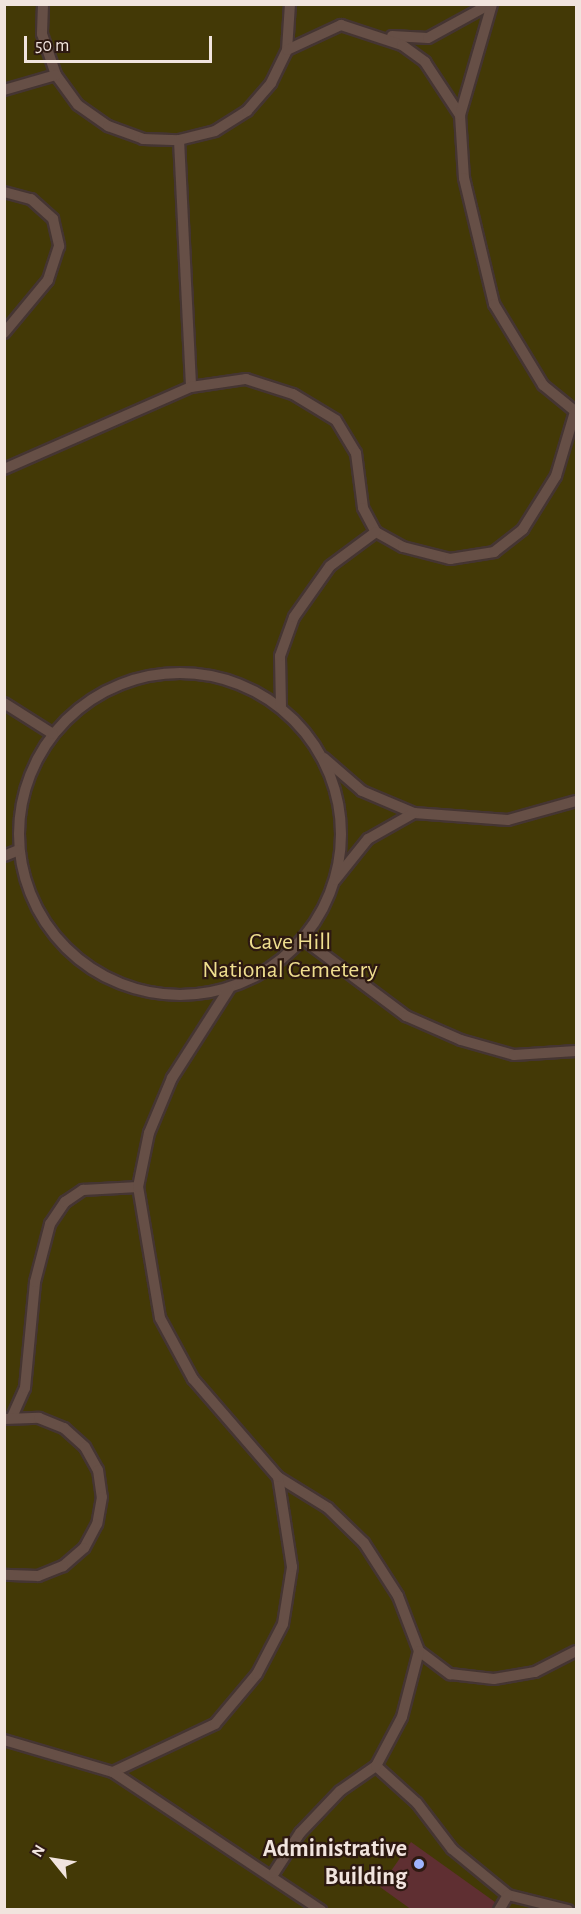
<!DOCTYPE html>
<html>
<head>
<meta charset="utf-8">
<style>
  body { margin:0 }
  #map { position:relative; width:581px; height:1914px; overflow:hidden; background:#2d1911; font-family:"Alegreya Sans",sans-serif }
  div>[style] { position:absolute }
  .green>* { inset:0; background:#433906 }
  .building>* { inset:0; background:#5f2f32 }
  .roads { filter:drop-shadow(2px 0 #453532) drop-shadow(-2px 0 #453532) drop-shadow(0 2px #453532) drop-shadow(0 -2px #453532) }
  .service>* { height:10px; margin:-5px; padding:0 5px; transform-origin:5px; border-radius:5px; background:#664f46 }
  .service>.ring { margin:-5px; padding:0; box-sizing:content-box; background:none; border:10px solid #664f46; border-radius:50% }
  .dots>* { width:16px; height:16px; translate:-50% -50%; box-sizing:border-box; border:3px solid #2d1911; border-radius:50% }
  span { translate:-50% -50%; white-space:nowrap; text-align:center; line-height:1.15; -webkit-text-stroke:4.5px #2d1911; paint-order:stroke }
  .park-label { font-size:24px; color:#efde8f }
  .poi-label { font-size:24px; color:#f1e4de; font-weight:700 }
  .right { translate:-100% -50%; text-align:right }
  .frame { position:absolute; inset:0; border:6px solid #f1e4de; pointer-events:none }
  .north { position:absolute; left:24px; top:1830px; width:60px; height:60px; -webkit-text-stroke:4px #2d1911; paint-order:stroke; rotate:300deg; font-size:16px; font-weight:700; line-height:24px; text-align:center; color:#f1e4de }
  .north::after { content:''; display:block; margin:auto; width:21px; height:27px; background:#f1e4de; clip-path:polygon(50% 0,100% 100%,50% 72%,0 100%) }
  .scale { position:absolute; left:24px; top:36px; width:188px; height:27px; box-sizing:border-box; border:3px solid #f1e4de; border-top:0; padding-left:8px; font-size:18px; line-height:21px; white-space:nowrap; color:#f1e4de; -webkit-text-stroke:4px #2d1911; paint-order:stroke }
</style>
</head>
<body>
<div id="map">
  <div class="green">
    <i style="clip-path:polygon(5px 5px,576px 5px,576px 1909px,5px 1909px)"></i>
  </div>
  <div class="building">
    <i style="clip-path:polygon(411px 1842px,495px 1902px,492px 1910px,412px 1910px,380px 1887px)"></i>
  </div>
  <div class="roads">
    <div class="service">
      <i style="left:43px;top:4px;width:30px;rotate:92deg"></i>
      <i style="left:42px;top:34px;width:43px;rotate:71.1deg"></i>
      <i style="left:56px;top:75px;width:37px;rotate:54deg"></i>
      <i style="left:78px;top:105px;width:37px;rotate:35deg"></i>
      <i style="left:108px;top:126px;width:37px;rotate:20deg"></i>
      <i style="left:143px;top:139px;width:36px;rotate:2deg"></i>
      <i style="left:179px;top:140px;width:37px;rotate:-14deg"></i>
      <i style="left:215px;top:131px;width:38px;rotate:-32deg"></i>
      <i style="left:247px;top:111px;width:37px;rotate:-49deg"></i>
      <i style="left:271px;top:83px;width:37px;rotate:-64deg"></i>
      <i style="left:287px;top:50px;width:46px;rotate:-86.3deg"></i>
      <i style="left:392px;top:36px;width:36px;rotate:3deg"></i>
      <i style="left:428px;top:38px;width:71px;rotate:-28.7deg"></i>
      <i style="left:287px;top:50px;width:60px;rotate:-24.8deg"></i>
      <i style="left:341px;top:25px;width:64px;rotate:18.2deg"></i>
      <i style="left:402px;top:45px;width:29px;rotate:36deg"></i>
      <i style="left:425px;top:62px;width:64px;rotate:56.6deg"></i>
      <i style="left:460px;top:115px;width:63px;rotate:86.4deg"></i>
      <i style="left:464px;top:178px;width:130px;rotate:76.6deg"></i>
      <i style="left:494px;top:304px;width:95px;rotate:58.8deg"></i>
      <i style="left:543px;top:385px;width:43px;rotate:39.3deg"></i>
      <i style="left:4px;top:90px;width:54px;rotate:-16.1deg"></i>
      <i style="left:460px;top:115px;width:116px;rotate:-73.9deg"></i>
      <i style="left:179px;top:140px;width:247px;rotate:87.2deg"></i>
      <i style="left:4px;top:192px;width:28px;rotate:15deg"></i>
      <i style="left:31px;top:199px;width:30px;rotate:42deg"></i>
      <i style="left:53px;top:219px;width:28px;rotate:77deg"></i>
      <i style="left:59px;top:246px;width:36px;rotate:108deg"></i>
      <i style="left:48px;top:280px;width:69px;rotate:129.7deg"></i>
      <i style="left:4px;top:469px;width:204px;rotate:-23.7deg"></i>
      <i style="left:191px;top:387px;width:56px;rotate:-8.3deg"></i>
      <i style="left:246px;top:379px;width:49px;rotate:17.7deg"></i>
      <i style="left:293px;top:394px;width:50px;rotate:31.2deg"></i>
      <i style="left:336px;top:420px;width:39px;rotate:59deg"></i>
      <i style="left:356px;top:453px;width:55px;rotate:82.7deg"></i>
      <i style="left:363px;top:508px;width:27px;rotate:62deg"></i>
      <i style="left:376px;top:532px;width:31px;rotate:29deg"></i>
      <i style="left:403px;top:547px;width:49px;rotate:14.3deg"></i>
      <i style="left:450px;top:559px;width:45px;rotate:-9deg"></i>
      <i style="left:494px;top:552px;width:37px;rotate:-38deg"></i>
      <i style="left:523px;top:529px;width:62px;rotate:-58.1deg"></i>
      <i style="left:556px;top:476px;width:67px;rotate:-73.5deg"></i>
      <i class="ring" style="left:19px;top:673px;width:312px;height:312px"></i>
      <i style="left:4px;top:703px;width:58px;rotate:32.3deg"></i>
      <i style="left:281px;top:708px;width:52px;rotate:-91.1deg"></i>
      <i style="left:280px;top:656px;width:41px;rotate:-70.3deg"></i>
      <i style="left:294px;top:617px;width:62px;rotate:-54.8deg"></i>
      <i style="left:330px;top:566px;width:57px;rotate:-36.5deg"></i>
      <i style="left:324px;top:758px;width:50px;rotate:41deg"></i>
      <i style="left:362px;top:791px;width:56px;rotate:22.9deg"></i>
      <i style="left:414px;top:813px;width:94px;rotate:4.3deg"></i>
      <i style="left:508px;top:820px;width:71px;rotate:-15.6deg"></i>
      <i style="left:4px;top:856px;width:16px;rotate:-22deg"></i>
      <i style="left:335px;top:880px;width:53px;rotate:-51.2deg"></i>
      <i style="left:368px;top:839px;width:53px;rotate:-29.5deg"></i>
      <i style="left:303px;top:939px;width:129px;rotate:36.8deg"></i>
      <i style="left:406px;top:1016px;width:60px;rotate:23.6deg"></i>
      <i style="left:461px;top:1040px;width:55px;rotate:15.8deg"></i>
      <i style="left:514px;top:1055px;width:62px;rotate:-3.7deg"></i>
      <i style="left:12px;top:1417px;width:32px;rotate:-66deg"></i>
      <i style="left:25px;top:1388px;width:106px;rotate:-84.6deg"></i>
      <i style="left:35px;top:1282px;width:60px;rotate:-75.5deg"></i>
      <i style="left:50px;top:1224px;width:27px;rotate:-56deg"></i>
      <i style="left:65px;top:1202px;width:22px;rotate:-34deg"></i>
      <i style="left:83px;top:1190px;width:55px;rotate:-3.1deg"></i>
      <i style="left:4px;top:1419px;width:35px;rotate:-2deg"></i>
      <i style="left:39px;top:1418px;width:27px;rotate:22deg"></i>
      <i style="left:64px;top:1428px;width:28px;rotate:42deg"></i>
      <i style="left:85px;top:1447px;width:26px;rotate:61deg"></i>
      <i style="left:98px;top:1470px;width:27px;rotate:82deg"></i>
      <i style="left:102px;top:1497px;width:27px;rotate:100deg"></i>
      <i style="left:97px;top:1524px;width:27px;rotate:118deg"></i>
      <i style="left:84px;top:1548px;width:28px;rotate:139deg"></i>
      <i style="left:63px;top:1566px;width:27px;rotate:158deg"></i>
      <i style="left:38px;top:1576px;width:34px;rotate:-178deg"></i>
      <i style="left:278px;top:1477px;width:59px;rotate:31.8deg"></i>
      <i style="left:328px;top:1508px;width:50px;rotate:44.2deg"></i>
      <i style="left:364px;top:1543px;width:63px;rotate:57.3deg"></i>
      <i style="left:398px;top:1596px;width:59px;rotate:69.1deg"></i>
      <i style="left:419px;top:1651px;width:39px;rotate:37deg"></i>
      <i style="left:450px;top:1674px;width:44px;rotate:6.5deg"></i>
      <i style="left:494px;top:1679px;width:42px;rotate:-9.7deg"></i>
      <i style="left:535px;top:1672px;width:46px;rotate:-27.1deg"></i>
      <i style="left:4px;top:1740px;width:114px;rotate:16.4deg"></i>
      <i style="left:113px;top:1772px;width:113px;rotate:-25.2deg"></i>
      <i style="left:215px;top:1724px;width:65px;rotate:-50deg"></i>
      <i style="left:257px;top:1674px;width:56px;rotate:-62.5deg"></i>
      <i style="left:283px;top:1624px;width:58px;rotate:-81deg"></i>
      <i style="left:292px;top:1567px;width:91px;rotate:-98.8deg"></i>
      <i style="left:278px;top:1477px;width:130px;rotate:-130.9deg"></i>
      <i style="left:193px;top:1379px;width:69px;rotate:-118.4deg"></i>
      <i style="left:160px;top:1318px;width:133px;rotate:-99.5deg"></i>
      <i style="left:138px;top:1187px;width:55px;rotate:-78.5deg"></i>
      <i style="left:149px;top:1133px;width:60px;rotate:-67.3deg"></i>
      <i style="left:172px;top:1078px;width:106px;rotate:-57.4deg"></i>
      <i style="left:376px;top:1766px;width:55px;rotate:42.1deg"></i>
      <i style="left:417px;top:1803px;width:58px;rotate:52.7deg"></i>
      <i style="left:452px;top:1849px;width:72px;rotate:39.4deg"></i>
      <i style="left:508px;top:1895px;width:62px;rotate:14deg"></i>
      <i style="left:113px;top:1772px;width:250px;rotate:33.6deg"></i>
      <i style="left:274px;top:1873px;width:48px;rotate:-57deg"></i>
      <i style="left:300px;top:1833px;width:58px;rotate:-46.4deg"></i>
      <i style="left:340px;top:1791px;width:44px;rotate:-34.8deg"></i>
      <i style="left:376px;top:1766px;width:55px;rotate:-62deg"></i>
      <i style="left:402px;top:1717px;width:68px;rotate:-75.6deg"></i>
      <i style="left:499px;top:1910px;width:17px;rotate:-59deg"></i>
    </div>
  </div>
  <div class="dots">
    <i style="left:419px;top:1864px;background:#9eb4fd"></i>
  </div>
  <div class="park-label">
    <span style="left:290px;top:957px">Cave Hill<br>National Cemetery</span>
  </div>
  <div class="poi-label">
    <span class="right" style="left:407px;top:1864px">Administrative<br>Building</span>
  </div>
  <div class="frame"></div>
  <div class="north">N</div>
  <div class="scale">50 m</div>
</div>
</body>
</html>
